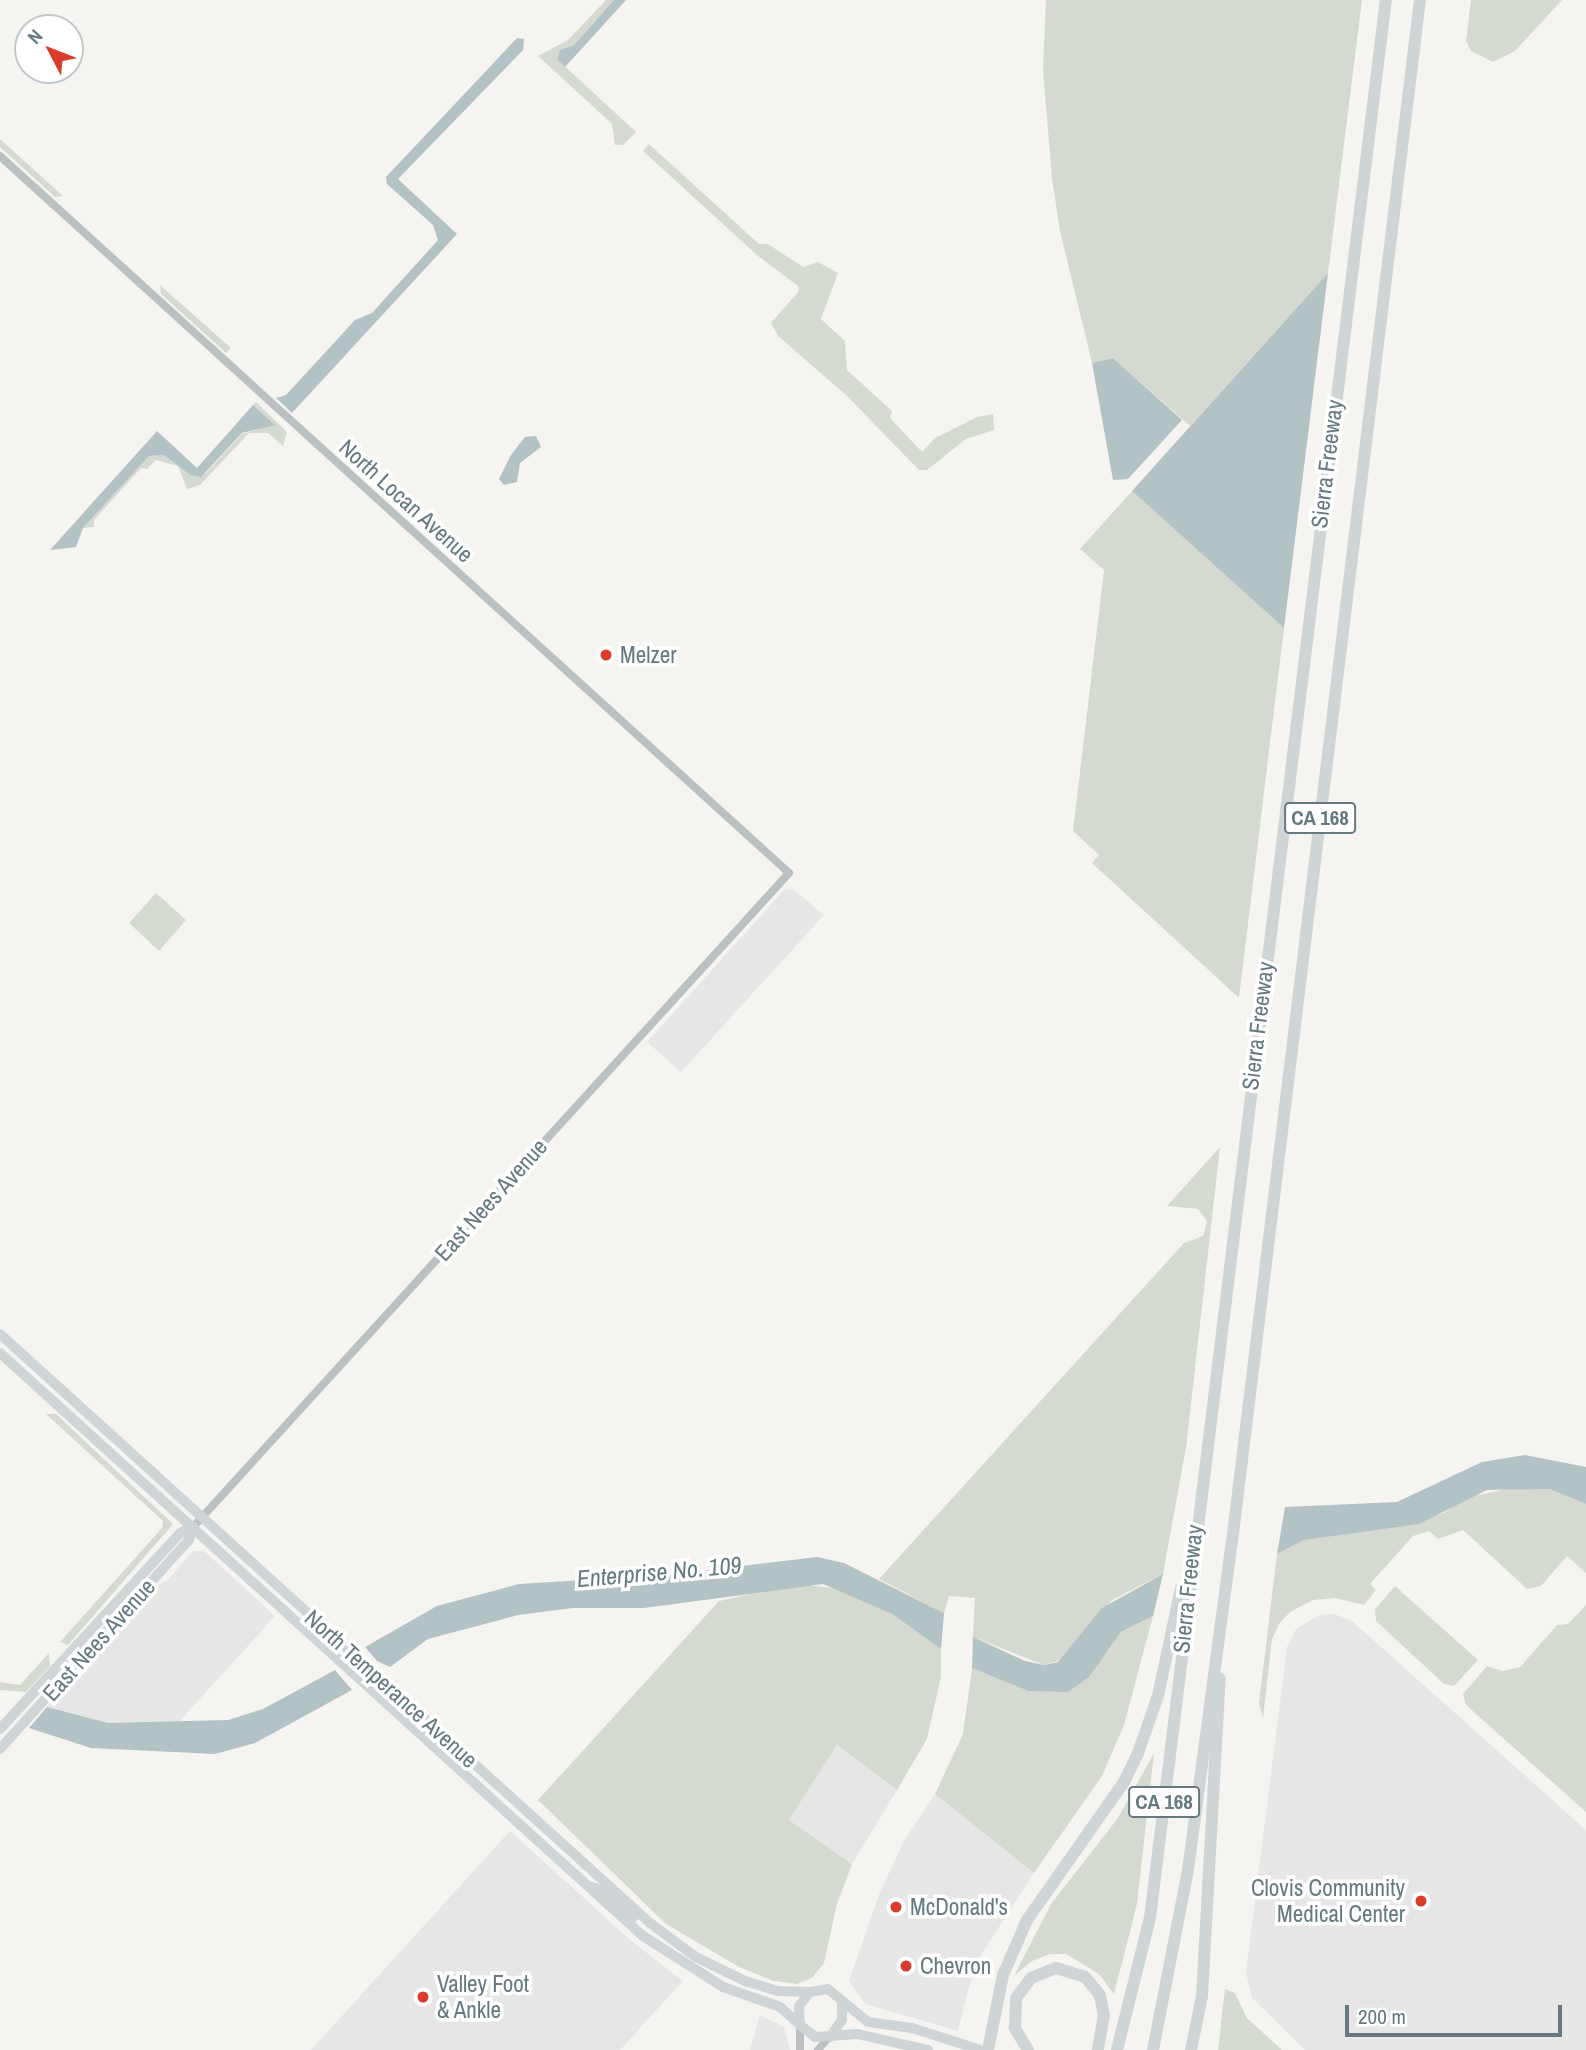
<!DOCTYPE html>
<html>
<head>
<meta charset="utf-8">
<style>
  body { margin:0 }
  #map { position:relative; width:1586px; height:2050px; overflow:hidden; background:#f5f4f1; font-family:"Archivo Narrow",sans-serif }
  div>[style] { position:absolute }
  .built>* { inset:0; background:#e5e6e5 }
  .green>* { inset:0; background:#d5dad1 }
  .water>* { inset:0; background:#b3c2c4 }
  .tertiary>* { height:8px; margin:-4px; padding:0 4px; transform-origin:4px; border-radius:4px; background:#bbc1c3 }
  .secondary>* { height:10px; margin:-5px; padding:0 5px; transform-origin:5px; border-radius:5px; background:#cfd5d7 }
  .motorway>* { height:12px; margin:-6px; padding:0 6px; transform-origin:6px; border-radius:6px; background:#cfd5d7 }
  .dots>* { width:19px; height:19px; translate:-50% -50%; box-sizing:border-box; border:4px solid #fff; border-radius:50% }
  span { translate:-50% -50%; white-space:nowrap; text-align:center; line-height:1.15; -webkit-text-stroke:7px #fff; paint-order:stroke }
  .shield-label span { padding:2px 5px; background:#fff; border:2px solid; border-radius:5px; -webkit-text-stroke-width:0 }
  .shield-label { font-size:21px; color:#657981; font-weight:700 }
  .street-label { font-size:23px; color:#657981 }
  .poi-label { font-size:23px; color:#657981 }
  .left { translate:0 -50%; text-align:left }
  .right { translate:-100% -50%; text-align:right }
  .water-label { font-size:24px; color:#617b7e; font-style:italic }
  .north { position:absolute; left:14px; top:14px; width:70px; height:70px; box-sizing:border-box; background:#fff; border:2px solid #c1c9cd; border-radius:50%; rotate:312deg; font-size:19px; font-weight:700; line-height:28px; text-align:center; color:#657981 }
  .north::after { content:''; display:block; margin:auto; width:24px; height:32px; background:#da3c2c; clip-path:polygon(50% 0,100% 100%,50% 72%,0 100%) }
  .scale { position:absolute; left:1345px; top:2005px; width:217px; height:32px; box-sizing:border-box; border:4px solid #657981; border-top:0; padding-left:9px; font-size:21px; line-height:24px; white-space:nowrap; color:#657981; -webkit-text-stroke:5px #fff; paint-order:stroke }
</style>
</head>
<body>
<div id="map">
  <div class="built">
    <i style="clip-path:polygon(793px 889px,824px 915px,681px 1072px,647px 1042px,784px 890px)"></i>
    <i style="clip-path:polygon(193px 1551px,204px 1551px,275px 1616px,177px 1724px,108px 1723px,47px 1707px,152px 1589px,169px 1579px)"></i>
    <i style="clip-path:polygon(1319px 1615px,1334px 1614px,1352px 1621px,1586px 1830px,1586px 2050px,1305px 2050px,1252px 1998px,1246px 1972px,1287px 1647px,1296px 1629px)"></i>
    <i style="clip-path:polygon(837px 1745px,897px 1790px,852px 1864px,789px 1820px)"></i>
    <i style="clip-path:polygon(935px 1794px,1034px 1873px,975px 1964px,958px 2031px,865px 2004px,849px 1981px,880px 1892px,904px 1841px)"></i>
    <i style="clip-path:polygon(510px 1831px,629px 1939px,683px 1981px,620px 2050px,311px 2050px)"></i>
    <i style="clip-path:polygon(760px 2015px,784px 2027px,790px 2050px,750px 2050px)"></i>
  </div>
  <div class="green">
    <i style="clip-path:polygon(606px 0,614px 0,574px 45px,560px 50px,557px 59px,636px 132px,623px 145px,615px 145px,612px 124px,538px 56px,568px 40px)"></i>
    <i style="clip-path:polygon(1046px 0,1362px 0,1328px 273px,1190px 426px,1113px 358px,1092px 363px,1060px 231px,1052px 178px,1043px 70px)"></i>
    <i style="clip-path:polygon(1471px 0,1562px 0,1515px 51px,1493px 62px,1471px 51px,1466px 41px)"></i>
    <i style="clip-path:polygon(0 139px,63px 196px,55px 197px,0 147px)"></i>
    <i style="clip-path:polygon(649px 144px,759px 244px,768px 244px,803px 267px,818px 262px,838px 273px,821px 319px,845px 341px,847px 370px,892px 411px,890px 418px,922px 452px,935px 438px,977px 417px,993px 414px,994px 430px,966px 439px,927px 470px,919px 470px,846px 395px,778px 336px,771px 323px,799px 291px,798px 286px,758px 256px,643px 151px)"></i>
    <i style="clip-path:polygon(160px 285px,231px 348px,226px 353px,161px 294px)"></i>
    <i style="clip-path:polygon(256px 402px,287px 432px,283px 446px,268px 433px,249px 433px,200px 485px,187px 489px,178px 466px,156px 460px,147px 469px,141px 468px,94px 520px,94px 527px,83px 528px,149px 456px,164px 455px,190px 475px,206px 473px,242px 434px,274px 424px,253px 405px)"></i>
    <i style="clip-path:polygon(1132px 491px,1284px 628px,1239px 998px,1092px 863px,1099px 855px,1073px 831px,1104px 570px,1080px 549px)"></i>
    <i style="clip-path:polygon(156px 893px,186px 920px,159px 951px,129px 923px)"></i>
    <i style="clip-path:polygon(1220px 1147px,1186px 1448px,1163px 1574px,1112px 1600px,1063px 1659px,1044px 1665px,973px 1637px,975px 1598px,949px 1596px,944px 1613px,879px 1579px,1184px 1243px,1203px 1236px,1207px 1221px,1198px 1209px,1167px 1206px)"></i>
    <i style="clip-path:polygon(46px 1414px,56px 1414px,173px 1524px,68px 1645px,60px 1642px,162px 1528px,163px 1521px)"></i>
    <i style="clip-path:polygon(1517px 1487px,1549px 1489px,1586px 1504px,1586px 1573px,1567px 1556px,1541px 1586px,1527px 1589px,1463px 1530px,1438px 1539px,1429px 1531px,1413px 1536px,1370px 1584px,1376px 1590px,1364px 1605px,1335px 1598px,1313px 1600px,1290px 1612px,1279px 1624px,1272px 1639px,1263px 1718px,1259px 1703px,1277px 1554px,1304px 1540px,1444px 1513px,1468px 1497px)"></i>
    <i style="clip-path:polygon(796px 1584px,844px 1589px,892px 1614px,941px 1649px,941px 1677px,927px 1739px,897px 1790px,837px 1745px,789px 1820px,852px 1864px,837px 1904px,824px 1963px,812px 1978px,797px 1984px,774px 1981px,739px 1967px,666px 1924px,538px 1800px,719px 1601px)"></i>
    <i style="clip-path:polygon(1395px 1586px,1478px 1660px,1454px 1686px,1444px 1684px,1376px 1621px,1375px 1609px)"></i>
    <i style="clip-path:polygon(1586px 1605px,1586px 1812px,1466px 1705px,1463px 1694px,1487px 1666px,1502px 1671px,1520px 1667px,1557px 1625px,1568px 1624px)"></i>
    <i style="clip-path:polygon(1153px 1616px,1124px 1725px,1102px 1776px,1034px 1873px,935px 1794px,963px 1734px,972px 1668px,1028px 1691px,1106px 1654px,1121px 1632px)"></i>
    <i style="clip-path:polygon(49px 1653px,50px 1666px,26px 1692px,0 1690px,0 1682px,20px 1685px)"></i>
    <i style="clip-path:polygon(1154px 1753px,1137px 1904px,1114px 1994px,1099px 1974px,1066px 1954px,1050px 1954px,1032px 1961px,1014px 1976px,1051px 1904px,1118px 1818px)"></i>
    <i style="clip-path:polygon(1225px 1989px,1235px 1993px,1247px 2018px,1282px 2050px,1218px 2050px)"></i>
  </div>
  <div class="water">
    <i style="clip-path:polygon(614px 0,626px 0,565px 67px,557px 59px,560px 50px,574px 45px)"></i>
    <i style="clip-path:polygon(517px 38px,524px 39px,523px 50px,398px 179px,457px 234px,292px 413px,276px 398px,286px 395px,355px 320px,372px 313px,438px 240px,433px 225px,387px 184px,386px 177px)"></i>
    <i style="clip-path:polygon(1328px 273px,1284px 628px,1132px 491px)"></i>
    <i style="clip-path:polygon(1113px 358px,1182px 420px,1128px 479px,1113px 480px,1092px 363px)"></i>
    <i style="clip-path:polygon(253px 405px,275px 425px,242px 433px,201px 477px,190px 475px,164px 455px,149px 456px,83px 528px,76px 547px,50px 550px,157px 431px,197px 468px)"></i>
    <i style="clip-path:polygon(536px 436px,541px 447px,520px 463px,517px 482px,504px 485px,499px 479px,511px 455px,525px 437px)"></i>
    <i style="clip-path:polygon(1525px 1455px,1586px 1467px,1586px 1504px,1549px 1489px,1487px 1490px,1419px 1524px,1304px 1540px,1277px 1554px,1285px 1507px,1397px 1502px,1482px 1462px)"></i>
    <i style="clip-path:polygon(817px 1557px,844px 1563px,944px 1613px,941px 1649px,892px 1614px,823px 1584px,644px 1608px,573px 1608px,518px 1615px,428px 1639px,390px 1667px,377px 1661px,365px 1647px,437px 1606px,519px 1584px,665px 1575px)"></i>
    <i style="clip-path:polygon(1163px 1574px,1153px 1616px,1121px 1632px,1089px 1677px,1068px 1692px,1028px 1691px,972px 1668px,973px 1637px,1025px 1661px,1044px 1665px,1058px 1662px,1102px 1608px)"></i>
    <i style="clip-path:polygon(335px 1670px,352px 1690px,255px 1743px,215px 1754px,91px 1748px,29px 1728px,47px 1707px,108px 1723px,228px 1720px,263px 1709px)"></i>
  </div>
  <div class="tertiary">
    <i style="left:0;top:156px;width:1066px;rotate:42.26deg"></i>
    <i style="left:789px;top:873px;width:885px;rotate:132.34deg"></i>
    <i style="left:800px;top:2025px;width:25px;rotate:90deg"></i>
    <i style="left:818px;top:2050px;width:17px;rotate:-50deg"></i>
  </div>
  <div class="secondary">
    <i style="left:0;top:1334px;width:877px;rotate:42.18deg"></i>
    <i style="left:650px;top:1923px;width:57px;rotate:36.5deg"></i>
    <i style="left:696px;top:1957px;width:55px;rotate:26.1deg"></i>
    <i style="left:745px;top:1981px;width:34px;rotate:17deg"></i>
    <i style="left:778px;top:1991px;width:32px;rotate:2deg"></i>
    <i style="left:0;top:1353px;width:868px;rotate:42.2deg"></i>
    <i style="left:643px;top:1936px;width:95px;rotate:32.5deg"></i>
    <i style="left:723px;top:1987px;width:60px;rotate:19.3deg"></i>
    <i style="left:780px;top:2007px;width:27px;rotate:42deg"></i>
    <i style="left:0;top:1729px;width:266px;rotate:-47.4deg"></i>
    <i style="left:180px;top:1533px;width:14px;rotate:-25deg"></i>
    <i style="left:0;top:1749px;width:282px;rotate:-47.9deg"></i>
    <i style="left:189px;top:1540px;width:14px;rotate:-73deg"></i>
    <i style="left:592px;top:1887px;width:12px;rotate:20deg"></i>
    <i style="left:603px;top:1891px;width:40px;rotate:41deg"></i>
    <i style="left:830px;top:2037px;width:21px;rotate:-55deg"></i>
    <i style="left:842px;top:2020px;width:19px;rotate:-90deg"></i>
    <i style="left:928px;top:2050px;width:73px;rotate:-167.3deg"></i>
    <i style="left:857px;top:2034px;width:42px;rotate:175.9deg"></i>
    <i style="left:815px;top:2037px;width:19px;rotate:-141deg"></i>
    <i style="left:800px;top:2025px;width:19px;rotate:-93deg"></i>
    <i style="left:799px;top:2006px;width:18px;rotate:-52deg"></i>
    <i style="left:810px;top:1992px;width:18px;rotate:-9deg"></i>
    <i style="left:828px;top:1989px;width:52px;rotate:39.5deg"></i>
    <i style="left:868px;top:2022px;width:44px;rotate:7.8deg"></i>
    <i style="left:912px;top:2028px;width:72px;rotate:17.7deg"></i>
  </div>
  <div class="motorway">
    <i style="left:988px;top:2050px;width:76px;rotate:-78.7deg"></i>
    <i style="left:1003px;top:1975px;width:60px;rotate:-66.4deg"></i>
    <i style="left:1027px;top:1920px;width:169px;rotate:-54.9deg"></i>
    <i style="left:1124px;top:1782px;width:32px;rotate:-64deg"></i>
    <i style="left:1138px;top:1753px;width:60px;rotate:-70.7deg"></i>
    <i style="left:1158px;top:1696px;width:110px;rotate:-78deg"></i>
    <i style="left:1028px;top:2050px;width:26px;rotate:-121deg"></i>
    <i style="left:1015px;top:2028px;width:30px;rotate:-88deg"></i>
    <i style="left:1016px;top:1998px;width:25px;rotate:-53deg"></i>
    <i style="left:1031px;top:1978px;width:27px;rotate:-22deg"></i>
    <i style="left:1056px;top:1968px;width:30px;rotate:17deg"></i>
    <i style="left:1085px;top:1977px;width:23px;rotate:50deg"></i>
    <i style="left:1100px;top:1995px;width:20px;rotate:79deg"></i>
    <i style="left:1104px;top:2015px;width:36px;rotate:100deg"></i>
    <i style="left:1117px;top:2050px;width:136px;rotate:-76deg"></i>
    <i style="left:1150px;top:1918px;width:1932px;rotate:-82.99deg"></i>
    <i style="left:1153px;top:2050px;width:183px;rotate:-79deg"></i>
    <i style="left:1188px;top:1870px;width:331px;rotate:-82.4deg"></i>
    <i style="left:1232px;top:1542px;width:1553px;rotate:-83.05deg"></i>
    <i style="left:1191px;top:2050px;width:55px;rotate:-78.5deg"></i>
    <i style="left:1202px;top:1996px;width:318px;rotate:-86.8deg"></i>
  </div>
  <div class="dots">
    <i style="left:606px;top:655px;background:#da3c2c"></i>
    <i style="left:1421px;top:1901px;background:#da3c2c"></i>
    <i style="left:896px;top:1907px;background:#da3c2c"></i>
    <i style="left:906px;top:1966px;background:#da3c2c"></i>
    <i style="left:423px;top:1997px;background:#da3c2c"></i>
  </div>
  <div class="shield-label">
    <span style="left:1320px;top:818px">CA 168</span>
    <span style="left:1164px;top:1802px">CA 168</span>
  </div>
  <div class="street-label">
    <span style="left:1327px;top:464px;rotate:-83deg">Sierra Freeway</span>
    <span style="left:406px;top:501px;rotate:42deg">North Locan Avenue</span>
    <span style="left:1258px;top:1026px;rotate:-83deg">Sierra Freeway</span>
    <span style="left:491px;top:1200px;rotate:-48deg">East Nees Avenue</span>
    <span style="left:1188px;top:1589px;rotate:-84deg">Sierra Freeway</span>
    <span style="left:99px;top:1640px;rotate:-48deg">East Nees Avenue</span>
    <span style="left:391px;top:1689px;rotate:42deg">North Temperance Avenue</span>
  </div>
  <div class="poi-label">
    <span class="left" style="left:620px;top:655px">Melzer</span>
    <span class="right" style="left:1405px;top:1901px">Clovis Community<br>Medical Center</span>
    <span class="left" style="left:910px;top:1907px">McDonald's</span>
    <span class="left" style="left:920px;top:1966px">Chevron</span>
    <span class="left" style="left:437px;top:1997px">Valley Foot<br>&amp; Ankle</span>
  </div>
  <div class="water-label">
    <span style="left:659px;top:1572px;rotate:-5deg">Enterprise No. 109</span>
  </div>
  <div class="north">N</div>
  <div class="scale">200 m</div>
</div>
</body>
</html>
